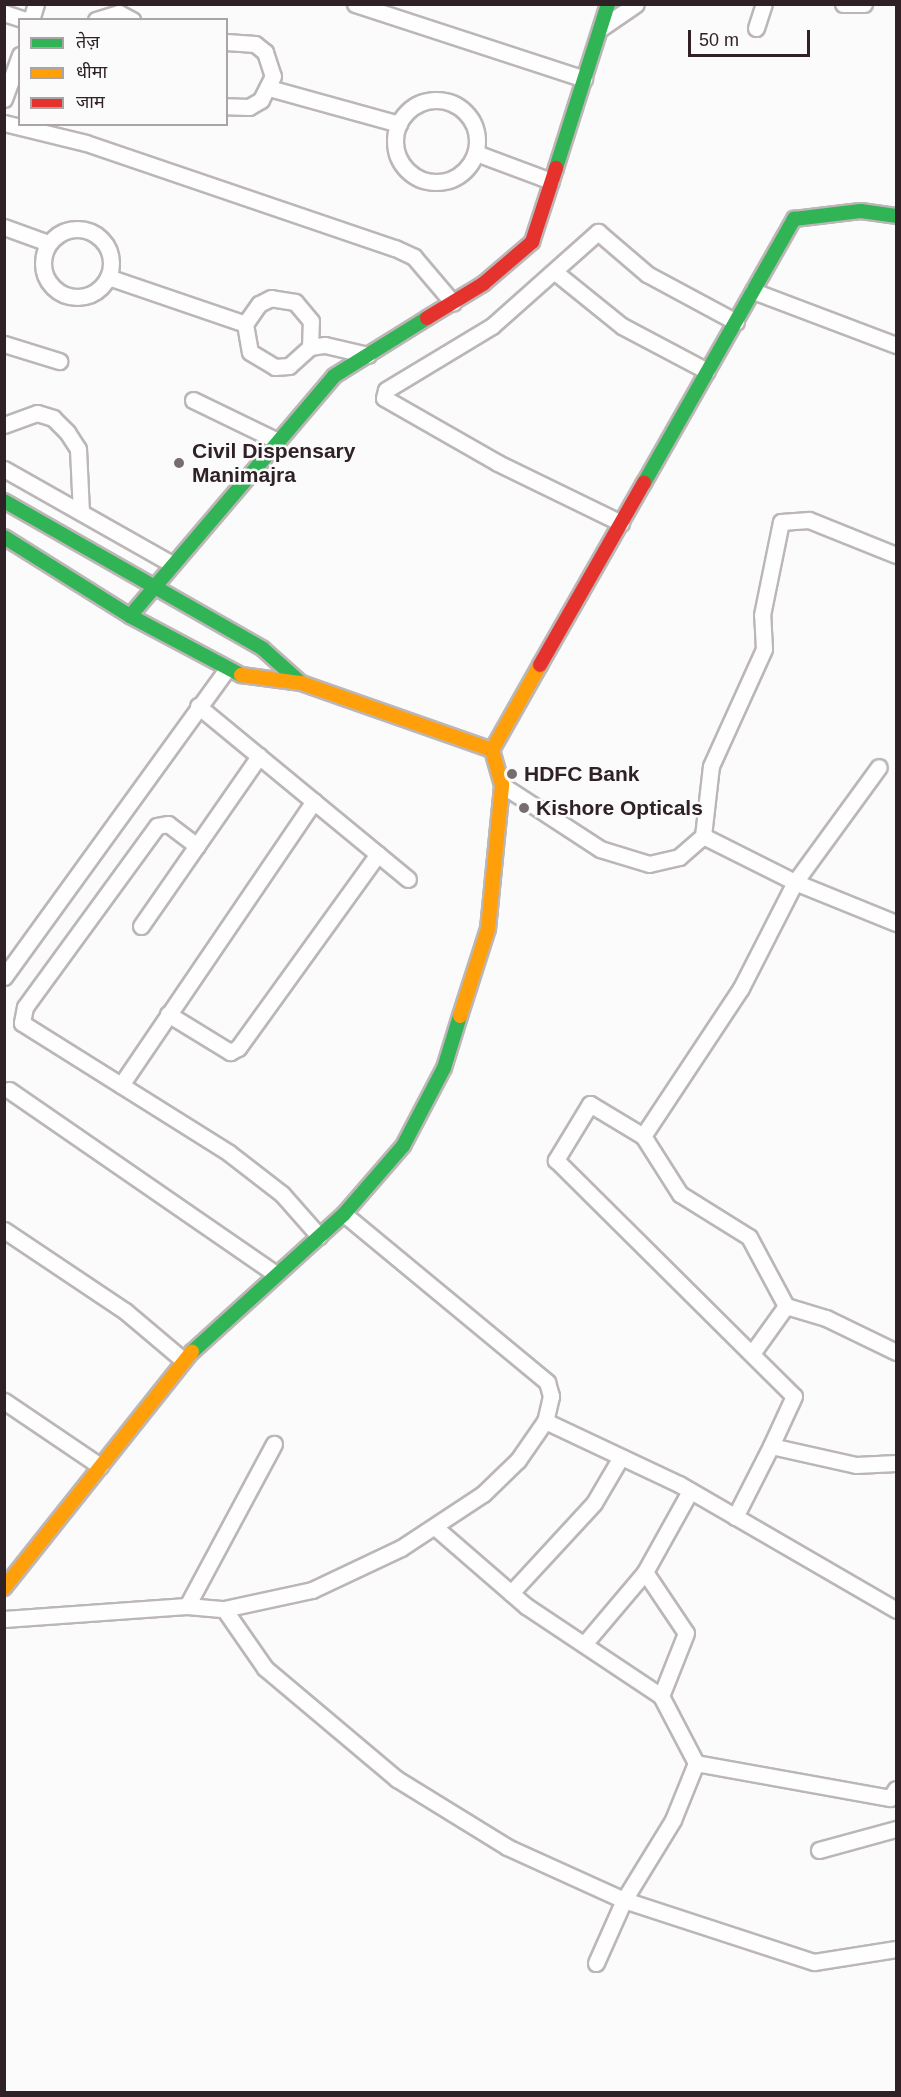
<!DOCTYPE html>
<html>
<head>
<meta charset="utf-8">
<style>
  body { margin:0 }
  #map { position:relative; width:901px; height:2097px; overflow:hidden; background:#fbfbfb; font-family:Arial,"Noto Sans Devanagari",sans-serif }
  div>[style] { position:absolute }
  .roads { filter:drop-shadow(2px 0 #bcb6b7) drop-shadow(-2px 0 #bcb6b7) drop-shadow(0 2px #bcb6b7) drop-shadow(0 -2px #bcb6b7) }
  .street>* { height:15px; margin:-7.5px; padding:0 7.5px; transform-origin:7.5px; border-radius:7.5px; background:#fefefe }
  .street>.ring { margin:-7.5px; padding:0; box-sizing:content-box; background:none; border:15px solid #fefefe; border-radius:50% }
  .fast>* { height:14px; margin:-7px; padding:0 7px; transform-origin:7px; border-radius:7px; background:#30b455 }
  .slow>* { height:14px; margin:-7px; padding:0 7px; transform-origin:7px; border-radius:7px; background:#ff9f0a }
  .jam>* { height:14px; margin:-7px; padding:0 7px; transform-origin:7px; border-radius:7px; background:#e5322d }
  .dots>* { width:16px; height:16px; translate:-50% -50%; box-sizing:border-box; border:3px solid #fbfbfb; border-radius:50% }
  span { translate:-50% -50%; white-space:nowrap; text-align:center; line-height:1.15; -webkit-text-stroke:5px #fbfbfb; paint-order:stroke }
  .poi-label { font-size:21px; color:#2f2125; font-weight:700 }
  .left { translate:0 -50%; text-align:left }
  .frame { position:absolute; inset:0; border:6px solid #2f2125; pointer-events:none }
  .legend { position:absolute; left:18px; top:18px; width:210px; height:108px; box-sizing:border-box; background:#fbfbfb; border:2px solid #a9a4a5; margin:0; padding:8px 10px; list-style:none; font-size:18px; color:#2f2125 }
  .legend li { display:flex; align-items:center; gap:12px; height:30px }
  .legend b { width:30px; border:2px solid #a9a4a5 }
  .scale { position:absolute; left:688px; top:30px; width:122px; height:27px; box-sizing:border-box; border:3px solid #2f2125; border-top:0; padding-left:8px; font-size:18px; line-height:21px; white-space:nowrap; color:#2f2125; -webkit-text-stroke:4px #fbfbfb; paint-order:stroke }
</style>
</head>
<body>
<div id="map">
  <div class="roads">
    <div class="street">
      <i style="left:355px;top:4px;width:241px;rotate:18.1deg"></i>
      <i style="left:843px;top:4px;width:21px"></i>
      <i style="left:4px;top:13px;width:22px;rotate:18deg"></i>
      <i style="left:31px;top:20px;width:17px;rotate:-73deg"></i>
      <i style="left:96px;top:20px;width:24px;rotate:-17deg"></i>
      <i style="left:119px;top:13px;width:15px;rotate:28deg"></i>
      <i style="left:601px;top:28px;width:42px;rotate:-34.4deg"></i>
      <i style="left:756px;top:28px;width:25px;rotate:-72deg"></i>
      <i style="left:226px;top:42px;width:29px;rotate:4deg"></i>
      <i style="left:255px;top:44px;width:13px;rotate:39deg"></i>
      <i style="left:265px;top:52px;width:25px;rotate:72deg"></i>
      <i style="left:273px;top:76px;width:27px;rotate:117deg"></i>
      <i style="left:261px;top:100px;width:14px;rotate:150deg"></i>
      <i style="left:249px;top:107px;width:23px;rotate:-178deg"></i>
      <i style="left:269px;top:88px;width:135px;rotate:15.5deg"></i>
      <i style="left:4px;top:99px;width:47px;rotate:-70deg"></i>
      <i class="ring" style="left:395px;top:100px;width:67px;height:67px"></i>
      <i style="left:4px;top:123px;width:84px;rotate:13.7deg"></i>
      <i style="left:86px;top:143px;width:326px;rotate:18.8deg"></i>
      <i style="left:395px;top:248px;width:21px;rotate:25deg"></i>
      <i style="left:414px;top:257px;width:60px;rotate:49.7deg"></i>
      <i style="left:476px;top:153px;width:80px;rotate:20.5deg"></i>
      <i style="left:4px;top:227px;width:47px;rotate:20deg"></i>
      <i class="ring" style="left:43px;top:229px;width:53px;height:53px"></i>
      <i style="left:555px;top:272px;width:86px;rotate:38.9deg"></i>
      <i style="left:622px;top:326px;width:96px;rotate:27.9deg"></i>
      <i style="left:108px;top:277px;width:145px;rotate:18.9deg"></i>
      <i style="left:753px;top:291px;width:153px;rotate:20.7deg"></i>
      <i style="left:4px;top:344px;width:58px;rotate:17.2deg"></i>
      <i style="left:310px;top:347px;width:26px;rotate:-88deg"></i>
      <i style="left:311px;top:321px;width:25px;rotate:-130deg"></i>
      <i style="left:295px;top:302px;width:24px;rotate:-171deg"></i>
      <i style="left:271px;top:298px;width:13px;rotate:153deg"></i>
      <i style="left:259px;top:304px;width:24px;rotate:125deg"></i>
      <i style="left:245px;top:324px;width:28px;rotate:80deg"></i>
      <i style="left:250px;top:352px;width:29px;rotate:31deg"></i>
      <i style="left:275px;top:367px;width:14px;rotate:-4deg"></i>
      <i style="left:289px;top:366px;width:28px;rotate:-42deg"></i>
      <i style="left:310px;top:347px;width:15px;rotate:-8deg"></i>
      <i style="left:325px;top:345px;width:44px;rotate:13.1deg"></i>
      <i style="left:193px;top:400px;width:94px;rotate:25.8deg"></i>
      <i style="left:4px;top:425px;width:35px;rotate:-20deg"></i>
      <i style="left:37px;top:413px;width:17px;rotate:17deg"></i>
      <i style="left:53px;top:418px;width:20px;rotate:45deg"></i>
      <i style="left:67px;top:432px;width:20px;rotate:57deg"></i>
      <i style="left:78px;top:449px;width:63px;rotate:87.3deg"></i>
      <i style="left:4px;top:469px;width:193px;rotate:29.5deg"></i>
      <i style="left:621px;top:523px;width:137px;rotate:-154deg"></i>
      <i style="left:498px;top:463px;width:131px;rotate:-150.3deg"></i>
      <i style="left:384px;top:398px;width:8px;rotate:-76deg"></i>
      <i style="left:386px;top:390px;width:124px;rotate:-31.1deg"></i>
      <i style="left:492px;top:326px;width:142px;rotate:-41.6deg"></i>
      <i style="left:598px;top:232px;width:65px;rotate:40.6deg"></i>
      <i style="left:647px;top:274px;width:101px;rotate:28.3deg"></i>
      <i style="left:198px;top:706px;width:272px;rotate:39.5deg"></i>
      <i style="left:502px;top:785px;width:117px;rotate:33.1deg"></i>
      <i style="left:600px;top:849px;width:51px;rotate:17deg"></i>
      <i style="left:649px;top:864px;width:31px;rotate:-13deg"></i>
      <i style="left:679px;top:857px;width:32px;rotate:-41deg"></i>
      <i style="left:703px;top:836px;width:103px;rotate:26.6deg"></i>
      <i style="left:795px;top:882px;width:109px;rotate:22.1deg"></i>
      <i style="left:703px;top:836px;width:70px;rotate:-83.5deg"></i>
      <i style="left:711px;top:766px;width:128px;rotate:-65.6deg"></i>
      <i style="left:764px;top:649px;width:34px;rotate:-93deg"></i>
      <i style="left:762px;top:615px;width:95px;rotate:-78.5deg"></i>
      <i style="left:781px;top:522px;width:28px;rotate:-4deg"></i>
      <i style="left:809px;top:520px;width:94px;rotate:21.9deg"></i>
      <i style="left:197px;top:846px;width:36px;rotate:-143deg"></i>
      <i style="left:168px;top:824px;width:11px;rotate:170deg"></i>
      <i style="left:157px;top:826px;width:224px;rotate:126.1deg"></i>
      <i style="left:25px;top:1007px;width:16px;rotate:101deg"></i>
      <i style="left:22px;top:1023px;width:244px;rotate:32.1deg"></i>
      <i style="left:229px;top:1153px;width:67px;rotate:37.7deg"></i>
      <i style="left:282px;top:1194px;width:56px;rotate:48.6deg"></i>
      <i style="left:141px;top:926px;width:207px;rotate:-55.2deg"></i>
      <i style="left:4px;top:977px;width:380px;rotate:-54.1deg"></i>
      <i style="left:168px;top:1014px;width:73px;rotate:31.5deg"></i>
      <i style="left:230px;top:1052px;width:9px;rotate:-27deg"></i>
      <i style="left:238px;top:1048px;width:239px;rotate:-54.2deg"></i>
      <i style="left:121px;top:1085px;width:343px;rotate:-55.8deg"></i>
      <i style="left:9px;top:1090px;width:324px;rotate:34.6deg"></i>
      <i style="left:643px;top:1136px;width:62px;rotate:-148.9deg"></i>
      <i style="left:590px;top:1104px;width:66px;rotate:121.3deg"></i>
      <i style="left:556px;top:1160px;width:335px;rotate:44.8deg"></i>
      <i style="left:794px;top:1396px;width:55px;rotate:114.7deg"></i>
      <i style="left:344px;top:1214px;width:264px;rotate:39.6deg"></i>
      <i style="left:547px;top:1382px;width:15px;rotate:74deg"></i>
      <i style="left:551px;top:1396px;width:26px;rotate:103deg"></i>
      <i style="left:545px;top:1421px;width:148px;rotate:25.2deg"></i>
      <i style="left:679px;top:1484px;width:251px;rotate:30.1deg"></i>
      <i style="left:4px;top:1230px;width:146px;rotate:33.8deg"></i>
      <i style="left:125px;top:1311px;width:76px;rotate:40.2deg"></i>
      <i style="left:786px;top:1306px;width:42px;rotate:16.7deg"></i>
      <i style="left:826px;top:1318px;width:78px;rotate:25.9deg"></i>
      <i style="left:753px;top:1352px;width:57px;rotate:-54.3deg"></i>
      <i style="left:786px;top:1306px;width:78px;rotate:-118.2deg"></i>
      <i style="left:749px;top:1237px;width:81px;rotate:-148.1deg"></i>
      <i style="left:680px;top:1194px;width:69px;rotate:-122.5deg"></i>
      <i style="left:643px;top:1136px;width:178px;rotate:-56.5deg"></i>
      <i style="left:741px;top:988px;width:119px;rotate:-63deg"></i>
      <i style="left:795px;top:882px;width:142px;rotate:-53.9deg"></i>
      <i style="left:4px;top:1401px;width:116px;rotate:34.1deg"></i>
      <i style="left:735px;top:1517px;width:80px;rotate:-63.1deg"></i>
      <i style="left:771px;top:1446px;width:87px;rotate:12.6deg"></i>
      <i style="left:856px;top:1465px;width:40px;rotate:-2.9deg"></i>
      <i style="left:436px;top:1528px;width:119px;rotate:40.9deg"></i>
      <i style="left:526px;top:1606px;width:162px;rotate:33.7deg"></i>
      <i style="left:661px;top:1696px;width:76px;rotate:62.4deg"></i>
      <i style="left:645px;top:1572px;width:73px;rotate:56.1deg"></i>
      <i style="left:686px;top:1633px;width:68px;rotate:111.6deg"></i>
      <i style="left:511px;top:1593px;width:122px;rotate:-47.3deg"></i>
      <i style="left:594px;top:1503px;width:53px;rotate:-59.6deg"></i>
      <i style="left:187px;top:1606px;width:184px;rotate:-61.8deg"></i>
      <i style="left:224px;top:1609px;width:72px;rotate:55.2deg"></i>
      <i style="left:265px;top:1668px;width:172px;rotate:40.1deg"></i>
      <i style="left:397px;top:1779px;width:129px;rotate:31.7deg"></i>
      <i style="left:507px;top:1847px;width:128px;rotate:24.4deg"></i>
      <i style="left:624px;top:1900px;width:69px;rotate:114deg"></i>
      <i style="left:4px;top:1619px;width:183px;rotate:-4.1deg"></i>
      <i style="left:187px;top:1606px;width:37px;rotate:5deg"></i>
      <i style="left:224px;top:1609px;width:90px;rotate:-12.2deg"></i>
      <i style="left:312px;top:1590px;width:98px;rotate:-25.3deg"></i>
      <i style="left:401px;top:1548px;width:98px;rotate:-33.4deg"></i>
      <i style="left:483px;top:1494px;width:49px;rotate:-44.2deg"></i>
      <i style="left:518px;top:1460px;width:47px;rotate:-55.3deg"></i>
      <i style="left:585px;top:1643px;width:93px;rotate:-49.8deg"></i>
      <i style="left:645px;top:1572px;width:93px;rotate:-60.9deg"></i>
      <i style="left:896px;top:1789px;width:11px;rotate:124deg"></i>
      <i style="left:890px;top:1798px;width:197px;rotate:-169.8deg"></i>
      <i style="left:696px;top:1763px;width:61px;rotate:112deg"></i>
      <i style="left:673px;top:1820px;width:94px;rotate:121.5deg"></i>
      <i style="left:624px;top:1900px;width:200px;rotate:18.1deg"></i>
      <i style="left:814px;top:1962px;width:83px;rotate:-9deg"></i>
      <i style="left:819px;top:1850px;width:80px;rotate:-15.3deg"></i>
    </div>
    <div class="fast">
      <i style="left:556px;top:168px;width:172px;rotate:-72.4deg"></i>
      <i style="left:644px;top:483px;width:304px;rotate:-60.4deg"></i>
      <i style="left:794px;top:219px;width:67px;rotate:-6.8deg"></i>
      <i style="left:861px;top:211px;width:35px;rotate:8deg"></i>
      <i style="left:4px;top:501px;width:298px;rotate:29.7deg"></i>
      <i style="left:263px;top:649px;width:51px;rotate:41.8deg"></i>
      <i style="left:4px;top:537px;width:149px;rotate:32.1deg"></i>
      <i style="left:130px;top:616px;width:126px;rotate:28deg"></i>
      <i style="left:130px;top:616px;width:315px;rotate:-49.6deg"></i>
      <i style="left:334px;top:376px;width:110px;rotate:-31.9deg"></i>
      <i style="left:192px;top:1352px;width:205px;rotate:-42.2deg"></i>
      <i style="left:344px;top:1214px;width:90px;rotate:-49.1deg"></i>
      <i style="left:403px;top:1146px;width:88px;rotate:-62.3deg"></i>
      <i style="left:444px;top:1068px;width:54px;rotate:-72.9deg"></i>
    </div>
    <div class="slow">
      <i style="left:241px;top:675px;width:61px;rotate:7.6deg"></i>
      <i style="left:301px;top:683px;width:202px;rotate:19.3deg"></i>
      <i style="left:460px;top:1016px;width:91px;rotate:-72.2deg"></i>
      <i style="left:488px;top:929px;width:145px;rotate:-84.4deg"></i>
      <i style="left:502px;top:785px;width:36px;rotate:-106deg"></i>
      <i style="left:492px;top:750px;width:98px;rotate:-60.5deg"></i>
      <i style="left:4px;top:1588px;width:302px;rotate:-51.5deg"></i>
    </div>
    <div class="jam">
      <i style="left:427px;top:318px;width:66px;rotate:-31.3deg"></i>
      <i style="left:483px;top:284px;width:65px;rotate:-40.6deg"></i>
      <i style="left:532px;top:242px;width:78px;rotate:-72deg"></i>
      <i style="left:540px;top:665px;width:210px;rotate:-60.3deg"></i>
    </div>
  </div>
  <div class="dots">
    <i style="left:179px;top:463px;background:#766d70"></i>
    <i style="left:512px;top:774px;background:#766d70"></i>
    <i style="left:524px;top:808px;background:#766d70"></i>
  </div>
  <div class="poi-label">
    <span class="left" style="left:192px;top:463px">Civil Dispensary<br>Manimajra</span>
    <span class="left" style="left:524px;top:774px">HDFC Bank</span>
    <span class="left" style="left:536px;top:808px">Kishore Opticals</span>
  </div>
  <div class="frame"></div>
  <ul class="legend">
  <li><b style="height:8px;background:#30b455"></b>तेज़</li>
  <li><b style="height:8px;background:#ff9f0a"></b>धीमा</li>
  <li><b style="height:8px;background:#e5322d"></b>जाम</li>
  </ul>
  <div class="scale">50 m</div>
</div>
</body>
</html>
